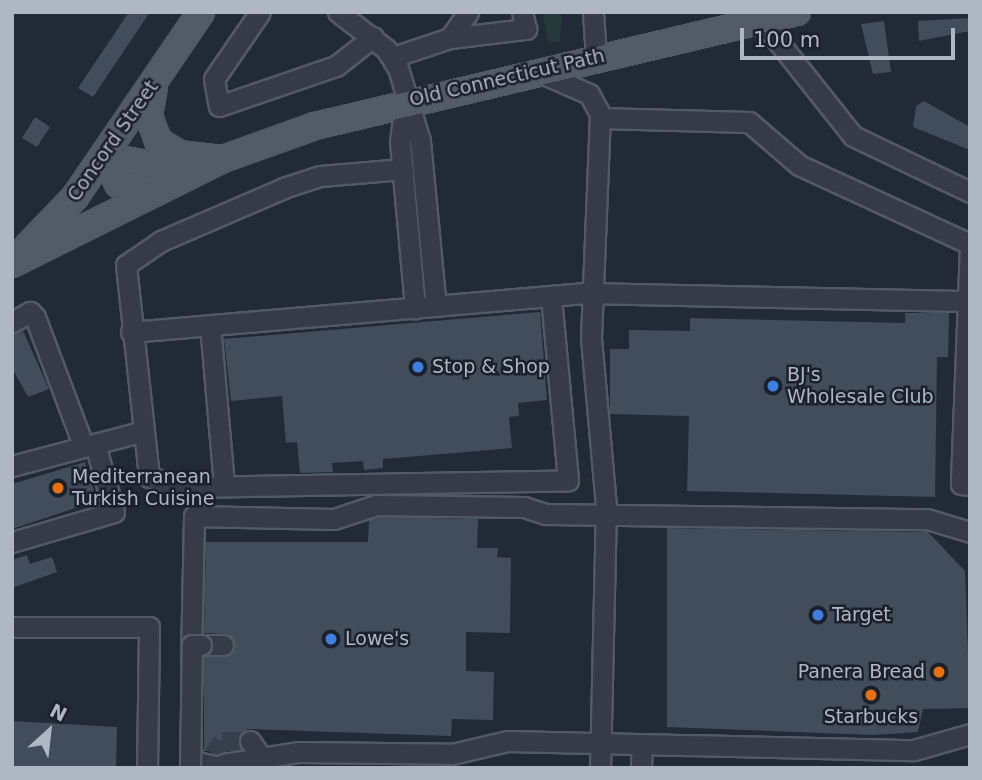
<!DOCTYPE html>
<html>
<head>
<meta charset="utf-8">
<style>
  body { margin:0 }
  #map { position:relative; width:982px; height:780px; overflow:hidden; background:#212a36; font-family:"DejaVu Sans",sans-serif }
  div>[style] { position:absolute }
  .green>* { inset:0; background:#26393a }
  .building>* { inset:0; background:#424d5b }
  .minor-tunnel>* { height:19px; margin-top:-9.5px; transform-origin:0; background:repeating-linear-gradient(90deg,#363f4b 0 19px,transparent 0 29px) }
  .roads { filter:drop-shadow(2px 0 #525a65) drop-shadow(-2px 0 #525a65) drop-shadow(0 2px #525a65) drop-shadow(0 -2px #525a65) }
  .minor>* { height:19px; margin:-9.5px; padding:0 9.5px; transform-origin:9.5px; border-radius:9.5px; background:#353c47 }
  .major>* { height:24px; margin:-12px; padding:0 12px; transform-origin:12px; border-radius:12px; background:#525b67 }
  .bridges { filter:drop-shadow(2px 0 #525a65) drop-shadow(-2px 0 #525a65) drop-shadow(0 2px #525a65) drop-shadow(0 -2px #525a65) }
  .minor-bridge>* { height:19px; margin:-9.5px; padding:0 9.5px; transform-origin:9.5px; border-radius:9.5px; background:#353c47 }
  .dots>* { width:19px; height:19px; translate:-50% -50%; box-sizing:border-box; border:4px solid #1a212c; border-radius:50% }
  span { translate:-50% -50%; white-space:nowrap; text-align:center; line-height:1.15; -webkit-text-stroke:5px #1a212c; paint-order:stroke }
  .street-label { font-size:19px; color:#afb7c4 }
  .poi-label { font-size:19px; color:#afb7c4 }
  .left { translate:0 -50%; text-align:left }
  .right { translate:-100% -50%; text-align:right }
  .frame { position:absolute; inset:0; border:14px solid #afb7c4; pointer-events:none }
  .north { position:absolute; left:14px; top:696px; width:70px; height:70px; -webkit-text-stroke:5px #1a212c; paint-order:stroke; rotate:27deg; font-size:19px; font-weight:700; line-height:28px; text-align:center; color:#afb7c4 }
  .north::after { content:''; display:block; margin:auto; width:24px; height:32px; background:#afb7c4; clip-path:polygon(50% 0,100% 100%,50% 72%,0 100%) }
  .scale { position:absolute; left:740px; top:28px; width:215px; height:32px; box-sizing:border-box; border:4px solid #afb7c4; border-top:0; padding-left:9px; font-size:21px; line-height:24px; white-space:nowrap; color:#afb7c4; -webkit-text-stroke:5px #1a212c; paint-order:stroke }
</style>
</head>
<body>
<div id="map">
  <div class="green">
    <i style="clip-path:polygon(542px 12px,562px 12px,560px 41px,549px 43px)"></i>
  </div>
  <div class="building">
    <i style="clip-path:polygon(129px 12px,150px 12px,93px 97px,78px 88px)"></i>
    <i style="clip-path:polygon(970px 18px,970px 31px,919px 41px,918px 21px)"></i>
    <i style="clip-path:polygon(884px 21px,891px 72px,873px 74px,861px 24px)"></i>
    <i style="clip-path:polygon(924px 101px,970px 127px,970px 150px,913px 127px,916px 106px)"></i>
    <i style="clip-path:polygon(35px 117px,50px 127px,37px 147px,22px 138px)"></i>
    <i style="clip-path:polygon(540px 312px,547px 400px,518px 403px,519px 416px,509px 417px,512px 448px,383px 459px,383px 468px,364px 470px,363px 461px,332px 463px,333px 472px,300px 473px,297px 442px,286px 443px,282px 396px,231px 401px,224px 339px)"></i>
    <i style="clip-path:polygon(905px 313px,949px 313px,948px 357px,937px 357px,935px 497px,687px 491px,689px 416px,610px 414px,610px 349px,629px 349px,629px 330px,690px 331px,690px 318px,905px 323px)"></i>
    <i style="clip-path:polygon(23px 331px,49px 389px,28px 397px,12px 368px,12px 335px)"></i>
    <i style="clip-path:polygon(85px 462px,97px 501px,12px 529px,12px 484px)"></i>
    <i style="clip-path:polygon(378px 517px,478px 519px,477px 548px,498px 548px,497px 557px,511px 558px,510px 633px,466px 632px,466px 671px,494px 672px,493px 720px,452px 719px,451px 736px,248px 729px,239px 736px,241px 749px,204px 751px,204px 657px,228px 656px,235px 646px,228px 634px,204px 633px,206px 542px,368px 542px,369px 520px)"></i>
    <i style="clip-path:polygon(667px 528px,928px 532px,965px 571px,970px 708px,923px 709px,918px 732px,873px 735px,667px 727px)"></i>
    <i style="clip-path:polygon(27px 555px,30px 564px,52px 557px,57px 572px,12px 588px,12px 560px)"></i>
    <i style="clip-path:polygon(12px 721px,117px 727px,116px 768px,12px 768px)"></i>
  </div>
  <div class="minor-tunnel">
    <i style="left:214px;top:754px;width:15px;rotate:-58deg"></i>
    <i style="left:222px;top:741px;width:28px"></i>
  </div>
  <div class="roads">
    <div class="minor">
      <i style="left:260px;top:12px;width:81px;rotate:124.5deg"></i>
      <i style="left:214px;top:79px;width:27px;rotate:80deg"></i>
      <i style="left:219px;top:106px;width:124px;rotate:-18.9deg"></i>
      <i style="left:336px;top:66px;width:47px;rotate:-38.1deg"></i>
      <i style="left:338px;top:12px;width:61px;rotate:37.6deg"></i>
      <i style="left:386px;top:49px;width:22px;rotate:58deg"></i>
      <i style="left:398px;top:68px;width:76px;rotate:73.2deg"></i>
      <i style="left:420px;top:141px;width:166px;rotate:84.5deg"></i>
      <i style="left:593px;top:12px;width:45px;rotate:86.2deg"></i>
      <i style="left:761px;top:20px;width:148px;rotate:51.6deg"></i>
      <i style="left:853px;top:136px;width:130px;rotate:25.6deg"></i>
      <i style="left:450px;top:38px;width:32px;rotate:-55deg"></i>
      <i style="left:393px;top:57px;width:60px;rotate:-18.4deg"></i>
      <i style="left:450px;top:38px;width:77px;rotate:-6.8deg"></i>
      <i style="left:526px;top:29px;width:17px;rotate:-103deg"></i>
      <i style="left:539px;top:72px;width:55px;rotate:23.7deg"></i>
      <i style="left:589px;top:94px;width:23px;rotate:61deg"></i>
      <i style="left:600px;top:114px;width:224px;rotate:92.3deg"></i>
      <i style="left:591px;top:338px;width:169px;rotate:84.9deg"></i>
      <i style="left:606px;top:506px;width:262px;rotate:91.3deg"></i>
      <i style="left:405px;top:102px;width:40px;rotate:97.1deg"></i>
      <i style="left:400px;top:142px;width:167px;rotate:84.8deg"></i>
      <i style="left:600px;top:118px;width:149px;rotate:1.5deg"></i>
      <i style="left:749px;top:122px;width:66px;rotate:40.7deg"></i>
      <i style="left:799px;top:165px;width:188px;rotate:24.8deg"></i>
      <i style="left:403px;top:169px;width:83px;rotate:175.2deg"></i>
      <i style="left:320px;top:176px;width:38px;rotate:162deg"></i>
      <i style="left:284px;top:188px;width:134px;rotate:156.7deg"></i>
      <i style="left:161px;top:241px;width:42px;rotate:145.6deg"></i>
      <i style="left:126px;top:265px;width:213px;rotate:83.8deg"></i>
      <i style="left:149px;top:477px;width:37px;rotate:16deg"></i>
      <i style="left:185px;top:487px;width:383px;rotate:-1deg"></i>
      <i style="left:568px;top:480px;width:185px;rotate:-95.3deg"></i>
      <i style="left:970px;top:246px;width:238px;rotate:92.2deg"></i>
      <i style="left:961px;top:484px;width:9px;rotate:6deg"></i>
      <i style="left:12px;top:322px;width:21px;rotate:-29deg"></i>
      <i style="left:30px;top:312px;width:7px;rotate:45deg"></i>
      <i style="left:35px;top:317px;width:137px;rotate:69.4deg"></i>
      <i style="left:210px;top:325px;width:161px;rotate:85deg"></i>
      <i style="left:131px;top:332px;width:455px;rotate:-4.9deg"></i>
      <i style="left:584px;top:293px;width:380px;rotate:1.2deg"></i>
      <i style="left:12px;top:466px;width:132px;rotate:-14.9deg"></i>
      <i style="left:12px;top:542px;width:106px;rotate:-16.4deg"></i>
      <i style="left:114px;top:512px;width:71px;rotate:-105.6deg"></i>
      <i style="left:12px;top:627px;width:137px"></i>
      <i style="left:149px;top:627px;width:141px;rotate:90.8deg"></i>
      <i style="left:201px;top:645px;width:22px"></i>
      <i style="left:191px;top:660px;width:144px;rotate:-88.8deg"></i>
      <i style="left:194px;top:516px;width:140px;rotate:1.2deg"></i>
      <i style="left:334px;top:519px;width:44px;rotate:-18.4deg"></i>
      <i style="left:376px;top:505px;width:148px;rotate:0.8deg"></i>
      <i style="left:524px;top:507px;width:23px;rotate:18deg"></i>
      <i style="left:546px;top:514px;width:381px;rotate:0.8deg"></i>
      <i style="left:927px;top:519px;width:45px;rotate:16.8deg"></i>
      <i style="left:250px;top:741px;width:24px;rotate:55deg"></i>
      <i style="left:190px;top:743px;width:18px;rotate:81deg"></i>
      <i style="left:193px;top:761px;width:32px;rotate:13deg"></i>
      <i style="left:224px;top:764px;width:76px;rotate:-9.1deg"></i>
      <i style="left:299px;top:752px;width:153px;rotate:0.7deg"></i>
      <i style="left:452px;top:754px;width:57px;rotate:-13.1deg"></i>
      <i style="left:508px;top:741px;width:406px;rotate:1.3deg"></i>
      <i style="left:914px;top:750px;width:58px;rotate:-15.9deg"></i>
      <i style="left:641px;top:768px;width:24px;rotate:-88deg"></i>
    </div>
    <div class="major">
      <i style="left:154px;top:87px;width:29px;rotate:100deg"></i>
      <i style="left:149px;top:116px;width:27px;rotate:70deg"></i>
      <i style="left:158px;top:141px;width:25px;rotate:32deg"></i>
      <i style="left:179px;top:154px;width:43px;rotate:6.6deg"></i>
      <i style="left:104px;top:156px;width:61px;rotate:10.4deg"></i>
      <i style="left:164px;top:167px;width:34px;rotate:-5deg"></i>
      <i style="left:104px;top:156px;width:31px;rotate:63deg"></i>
      <i style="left:118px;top:184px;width:39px;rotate:12deg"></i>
      <i style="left:27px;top:247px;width:69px;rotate:-46.2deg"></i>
      <i style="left:75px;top:197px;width:224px;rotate:-55.7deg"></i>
      <i style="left:12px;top:264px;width:236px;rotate:-26.5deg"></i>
      <i style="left:223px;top:159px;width:98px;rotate:-19.7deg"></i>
      <i style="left:315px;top:126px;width:495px;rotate:-13.3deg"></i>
    </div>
  </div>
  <div class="bridges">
    <div class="minor-bridge">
      <i style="left:190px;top:768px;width:123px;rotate:-89.1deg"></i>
      <i style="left:192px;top:645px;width:9px"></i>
    </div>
  </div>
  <div class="dots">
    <i style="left:418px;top:367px;background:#3f7fe0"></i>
    <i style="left:773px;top:386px;background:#3f7fe0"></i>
    <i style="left:58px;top:488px;background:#e8710a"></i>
    <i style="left:818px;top:615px;background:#3f7fe0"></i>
    <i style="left:331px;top:639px;background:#3f7fe0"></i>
    <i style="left:939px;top:672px;background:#e8710a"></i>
    <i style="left:871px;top:695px;background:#e8710a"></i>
  </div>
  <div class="street-label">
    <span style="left:507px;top:78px;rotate:-13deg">Old Connecticut Path</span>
    <span style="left:113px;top:141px;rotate:-55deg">Concord Street</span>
  </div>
  <div class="poi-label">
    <span class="left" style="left:432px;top:367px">Stop &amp; Shop</span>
    <span class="left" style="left:787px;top:386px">BJ's<br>Wholesale Club</span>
    <span class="left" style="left:72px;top:488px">Mediterranean<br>Turkish Cuisine</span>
    <span class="left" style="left:832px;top:615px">Target</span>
    <span class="left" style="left:345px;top:639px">Lowe's</span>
    <span class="right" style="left:925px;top:672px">Panera Bread</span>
    <span style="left:871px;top:717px">Starbucks</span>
  </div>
  <div class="frame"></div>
  <div class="north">N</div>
  <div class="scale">100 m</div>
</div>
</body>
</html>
